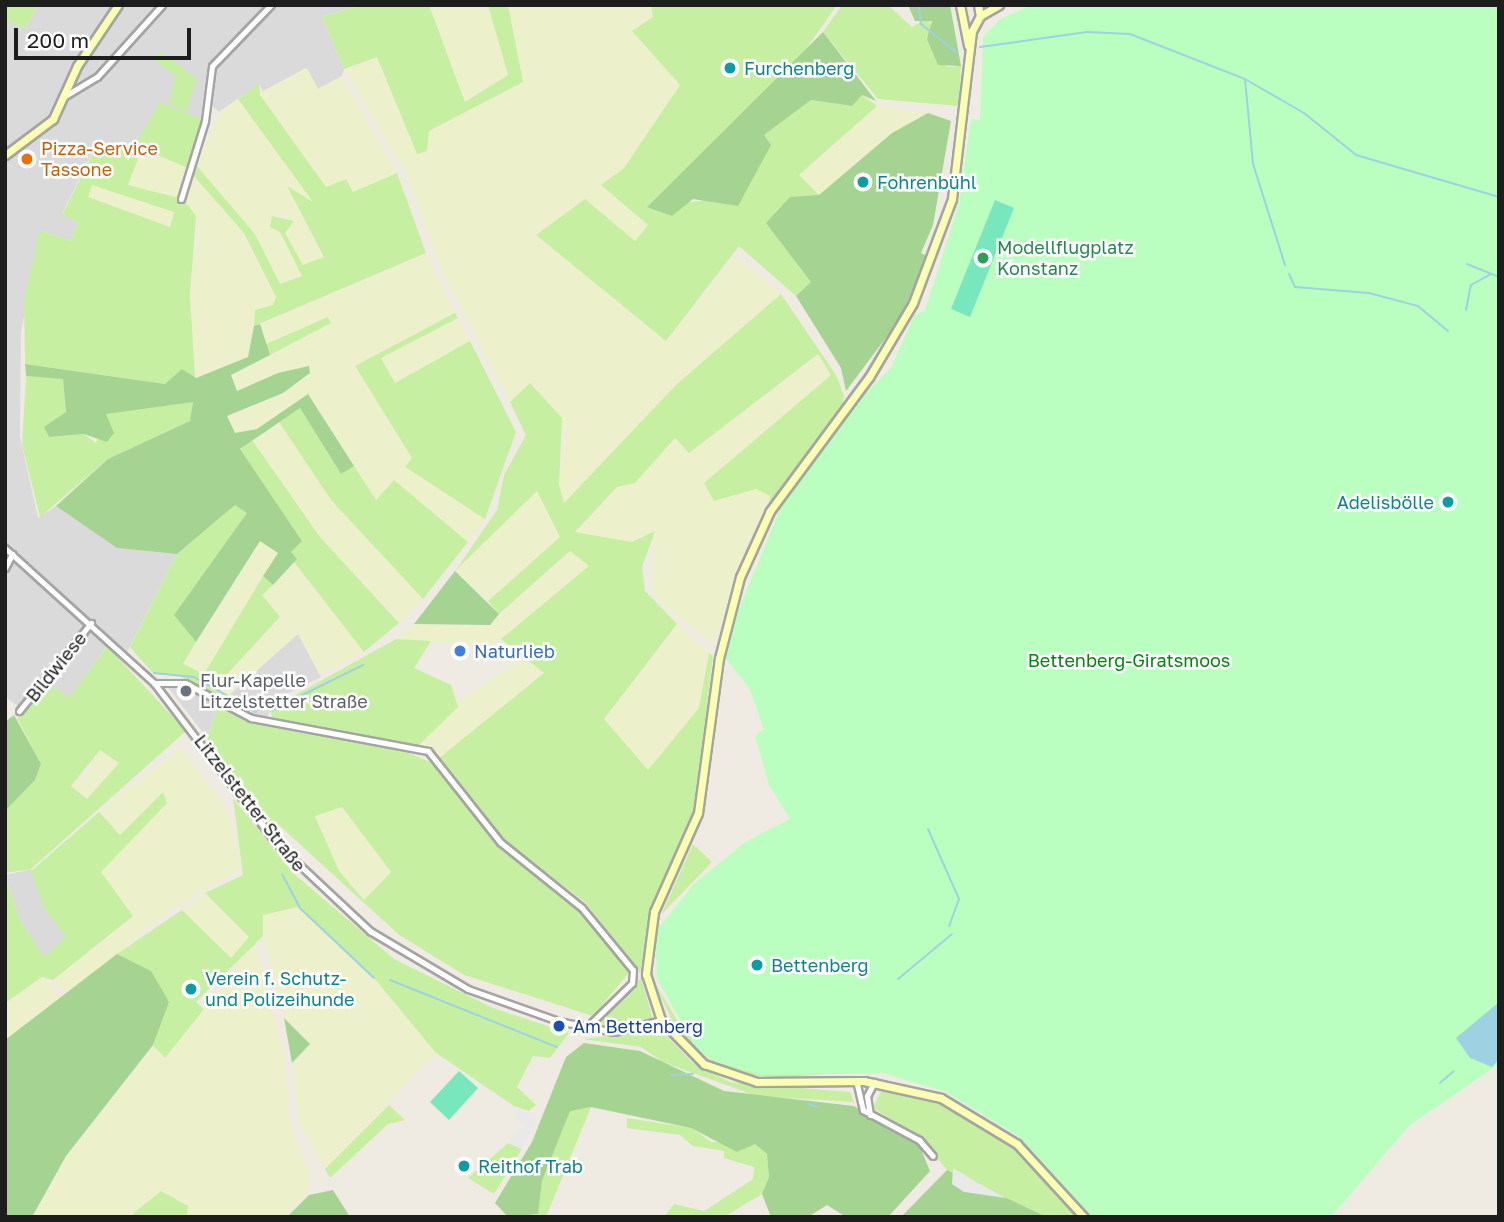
<!DOCTYPE html>
<html>
<head>
<meta charset="utf-8">
<style>
  body { margin:0 }
  #map { position:relative; width:1504px; height:1222px; overflow:hidden; background:#f0ebe2; font-family:"Golos Text",sans-serif }
  div>[style] { position:absolute }
  .residential>* { inset:0; background:#dbdada }
  .farmland>* { inset:0; background:#edf1cb }
  .grass>* { inset:0; background:#c7efa2 }
  .forest>* { inset:0; background:#a5d392 }
  .park>* { inset:0; background:#baffc0 }
  .pitch>* { inset:0; background:#78e7bd }
  .parking>* { inset:0; background:#e9e9e9 }
  .water>* { inset:0; background:#9ed2e2 }
  .stream>* { height:2px; margin:-1px; padding:0 1px; transform-origin:1px; border-radius:1px; background:#9ed2e2 }
  .roads { filter:drop-shadow(2px 0 #a4a4a4) drop-shadow(-2px 0 #a4a4a4) drop-shadow(0 2px #a4a4a4) drop-shadow(0 -2px #a4a4a4) }
  .street>* { height:5px; margin:-2.5px; padding:0 2.5px; transform-origin:2.5px; border-radius:2.5px; background:#fff }
  .secondary>* { height:7px; margin:-3.5px; padding:0 3.5px; transform-origin:3.5px; border-radius:3.5px; background:#faffb1 }
  .dots>* { width:19px; height:19px; translate:-50% -50%; box-sizing:border-box; border:4px solid #fff; border-radius:50% }
  span { translate:-50% -50%; white-space:nowrap; text-align:center; line-height:1.15; -webkit-text-stroke:5px #fff; paint-order:stroke }
  .culture-label { font-size:18px; color:#0d838f }
  .left { translate:0 -50%; text-align:left }
  .right { translate:-100% -50%; text-align:right }
  .food-label { font-size:18px; color:#c56008 }
  .leisure-label { font-size:18px; color:#27864d }
  .shop-label { font-size:18px; color:#366cbe }
  .park-label { font-size:18px; color:#00860d }
  .street-label { font-size:18px; color:#1d1d1d }
  .worship-label { font-size:18px; color:#5b616d }
  .transit-label { font-size:18px; color:#164399 }
  .frame { position:absolute; inset:0; border:7px solid #1d1d1d; pointer-events:none }
  .scale { position:absolute; left:14px; top:28px; width:177px; height:32px; box-sizing:border-box; border:4px solid #1d1d1d; border-top:0; padding-left:9px; font-size:21px; line-height:24px; white-space:nowrap; color:#1d1d1d; -webkit-text-stroke:5px #fff; paint-order:stroke }
</style>
</head>
<body>
<div id="map">
  <div class="residential">
    <i style="clip-path:polygon(38px 5px,361px 5px,322px 17px,344px 69px,342px 76px,318px 89px,306px 68px,263px 91px,259px 84px,219px 112px,207px 102px,205px 121px,160px 103px,131px 152px,98px 141px,62px 214px,78px 222px,71px 241px,40px 230px,21px 333px,20px 437px,38px 518px,56px 506px,117px 548px,177px 554px,126px 654px,111px 640px,69px 699px,48px 682px,21px 709px,5px 696px,5px 19px,25px 29px)"></i>
    <i style="clip-path:polygon(298px 633px,321px 677px,274px 700px,267px 718px,231px 709px,227px 697px)"></i>
    <i style="clip-path:polygon(163px 681px,187px 686px,218px 707px,207px 738px)"></i>
    <i style="clip-path:polygon(31px 869px,44px 909px,67px 937px,44px 958px,19px 918px,5px 875px)"></i>
  </div>
  <div class="farmland">
    <i style="clip-path:polygon(429px 5px,488px 5px,508px 75px,465px 102px)"></i>
    <i style="clip-path:polygon(508px 5px,651px 5px,654px 17px,633px 32px,680px 85px,624px 168px,601px 185px,648px 225px,636px 241px,666px 341px,736px 256px,781px 294px,676px 385px,564px 503px,559px 485px,566px 434px,530px 383px,510px 402px,444px 275px,406px 174px,344px 69px,377px 57px,417px 154px,427px 150px,429px 131px,523px 82px)"></i>
    <i style="clip-path:polygon(307px 68px,318px 89px,342px 76px,397px 173px,353px 192px,326px 188px,259px 94px)"></i>
    <i style="clip-path:polygon(238px 99px,315px 204px,287px 186px,324px 257px,303px 266px,285px 232px,286px 216px,278px 214px,302px 276px,280px 284px,255px 234px,197px 166px,219px 112px)"></i>
    <i style="clip-path:polygon(877px 106px,928px 113px,892px 133px,819px 195px,799px 175px)"></i>
    <i style="clip-path:polygon(142px 148px,188px 167px,178px 202px,128px 185px)"></i>
    <i style="clip-path:polygon(193px 175px,244px 233px,276px 297px,273px 305px,255px 310px,248px 357px,195px 378px,190px 295px,199px 228px,183px 199px)"></i>
    <i style="clip-path:polygon(92px 185px,174px 213px,170px 227px,87px 197px)"></i>
    <i style="clip-path:polygon(426px 253px,455px 313px,355px 366px,412px 458px,405px 467px,485px 519px,468px 542px,394px 480px,376px 500px,308px 394px,257px 429px,235px 433px,227px 416px,310px 373px,278px 374px,237px 391px,230px 375px,328px 317px,266px 344px,260px 324px)"></i>
    <i style="clip-path:polygon(458px 318px,470px 341px,395px 383px,381px 358px)"></i>
    <i style="clip-path:polygon(818px 354px,832px 374px,704px 483px,714px 501px,756px 489px,770px 496px,714px 644px,660px 603px,652px 588px,654px 531px,632px 542px,575px 533px,617px 487px,635px 483px,675px 438px,689px 453px)"></i>
    <i style="clip-path:polygon(279px 422px,331px 500px,423px 599px,399px 623px,320px 537px,252px 440px)"></i>
    <i style="clip-path:polygon(537px 490px,561px 537px,488px 601px,455px 571px)"></i>
    <i style="clip-path:polygon(260px 540px,279px 553px,204px 674px,183px 664px)"></i>
    <i style="clip-path:polygon(570px 551px,590px 566px,501px 639px,487px 646px,396px 639px,414px 624px,490px 625px)"></i>
    <i style="clip-path:polygon(294px 562px,364px 652px,320px 675px,298px 634px,227px 697px,218px 685px,280px 618px,262px 595px)"></i>
    <i style="clip-path:polygon(677px 624px,709px 653px,699px 708px,648px 770px,604px 720px)"></i>
    <i style="clip-path:polygon(524px 657px,544px 673px,438px 759px,418px 744px,456px 703px)"></i>
    <i style="clip-path:polygon(181px 748px,227px 810px,242px 868px,171px 910px,67px 994px,53px 979px,132px 916px,100px 872px,167px 802px,162px 793px,119px 835px,99px 812px)"></i>
    <i style="clip-path:polygon(100px 749px,119px 763px,87px 799px,71px 785px,84px 778px)"></i>
    <i style="clip-path:polygon(343px 807px,391px 872px,364px 900px,339px 871px,315px 815px)"></i>
    <i style="clip-path:polygon(205px 893px,249px 937px,232px 959px,182px 910px)"></i>
    <i style="clip-path:polygon(298px 907px,374px 978px,436px 1053px,325px 1169px,299px 1122px,292px 1063px,310px 1044px,284px 1018px,263px 936px,263px 915px)"></i>
    <i style="clip-path:polygon(255px 943px,284px 1055px,290px 1125px,310px 1174px,307px 1194px,283px 1217px,187px 1217px,188px 1206px,130px 1216px,32px 1217px,66px 1156px,153px 1045px,166px 1057px)"></i>
    <i style="clip-path:polygon(43px 977px,63px 1000px,5px 1040px,5px 1003px)"></i>
  </div>
  <div class="grass">
    <i style="clip-path:polygon(5px 5px,38px 5px,25px 29px,5px 19px)"></i>
    <i style="clip-path:polygon(361px 5px,429px 5px,465px 102px,508px 75px,488px 5px,508px 5px,523px 82px,429px 131px,427px 151px,417px 154px,377px 57px,344px 69px,322px 17px)"></i>
    <i style="clip-path:polygon(651px 5px,837px 5px,806px 49px,647px 207px,718px 199px,764px 135px,811px 100px,851px 106px,862px 95px,877px 106px,799px 175px,819px 195px,794px 199px,812px 283px,796px 296px,739px 246px,666px 341px,536px 235px,585px 199px,635px 241px,648px 225px,601px 185px,624px 168px,680px 85px,632px 31px,653px 17px)"></i>
    <i style="clip-path:polygon(842px 5px,888px 5px,912px 27px,928px 17px,947px 67px,961px 66px,959px 106px,878px 99px,823px 32px)"></i>
    <i style="clip-path:polygon(160px 51px,197px 79px,186px 112px,169px 103px,176px 76px,153px 60px)"></i>
    <i style="clip-path:polygon(259px 83px,260px 95px,326px 187px,346px 179px,353px 192px,397px 173px,426px 253px,254px 326px,255px 310px,273px 305px,276px 297px,244px 233px,193px 175px,197px 166px,255px 234px,280px 284px,302px 276px,280px 232px,270px 227px,272px 216px,294px 221px,285px 233px,303px 265px,324px 257px,287px 186px,313px 202px,238px 99px)"></i>
    <i style="clip-path:polygon(evenodd,160px 102px,205px 121px,192px 170px,142px 148px,128px 185px,183px 199px,196px 216px,190px 295px,195px 378px,165px 384px,25px 364px,24px 300px,40px 230px,71px 241px,78px 222px,62px 215px,99px 141px,131px 152px,160px 102px,92px 185px,174px 212px,170px 227px,88px 197px,92px 185px)"></i>
    <i style="clip-path:polygon(781px 294px,836px 375px,844px 396px,842px 409px,768px 508px,770px 496px,756px 489px,714px 501px,704px 483px,831px 375px,818px 354px,689px 453px,675px 438px,635px 483px,617px 487px,575px 532px,632px 542px,655px 531px,642px 567px,645px 591px,677px 624px,604px 719px,648px 770px,699px 708px,709px 653px,713px 656px,694px 812px,652px 907px,640px 973px,585px 902px,502px 839px,438px 759px,544px 673px,501px 639px,589px 566px,570px 551px,499px 614px,488px 601px,560px 537px,537px 491px,455px 571px,497px 510px,504px 475px,526px 435px,510px 402px,530px 383px,562px 418px,559px 485px,564px 503px,676px 385px)"></i>
    <i style="clip-path:polygon(455px 313px,458px 318px,381px 358px,395px 383px,470px 341px,516px 432px,485px 519px,405px 467px,412px 458px,355px 366px)"></i>
    <i style="clip-path:polygon(328px 317px,331px 323px,270px 355px,266px 344px)"></i>
    <i style="clip-path:polygon(26px 376px,63px 378px,66px 412px,50px 437px,84px 434px,96px 443px,105px 414px,182px 400px,193px 402px,191px 421px,108px 459px,40px 517px,22px 445px)"></i>
    <i style="clip-path:polygon(300px 408px,341px 474px,354px 466px,376px 500px,394px 480px,468px 542px,423px 599px,331px 500px,279px 422px)"></i>
    <i style="clip-path:polygon(252px 440px,320px 537px,399px 623px,364px 652px,294px 562px,291px 552px,302px 541px,240px 450px)"></i>
    <i style="clip-path:polygon(235px 505px,247px 513px,243px 526px,174px 615px,196px 642px,183px 664px,204px 674px,263px 576px,273px 585px,262px 595px,280px 617px,218px 684px,225px 700px,177px 675px,154px 674px,130px 647px,177px 554px)"></i>
    <i style="clip-path:polygon(evenodd,396px 639px,431px 641px,414px 668px,451px 685px,458px 707px,416px 748px,395px 747px,439px 766px,495px 843px,581px 910px,631px 970px,593px 1016px,464px 975px,398px 934px,280px 826px,271px 830px,207px 738px,218px 707px,273px 721px,270px 709px,396px 639px,342px 807px,391px 872px,364px 900px,339px 871px,315px 816px,342px 807px)"></i>
    <i style="clip-path:polygon(evenodd,107px 646px,186px 731px,31px 869px,5px 873px,5px 811px,35px 780px,41px 764px,17px 718px,50px 684px,69px 698px,107px 646px,100px 750px,119px 763px,87px 799px,71px 786px,100px 750px)"></i>
    <i style="clip-path:polygon(163px 792px,167px 803px,101px 872px,133px 916px,53px 980px,42px 977px,5px 1003px,5px 875px,19px 918px,44px 957px,66px 937px,44px 909px,31px 871px,99px 812px,120px 835px)"></i>
    <i style="clip-path:polygon(233px 798px,293px 873px,394px 959px,493px 1008px,569px 1033px,550px 1058px,533px 1056px,517px 1087px,536px 1105px,529px 1111px,514px 1106px,436px 1053px,374px 978px,297px 907px,263px 915px,263px 936px,196px 1002px,204px 1009px,165px 1058px,153px 1045px,169px 1001px,117px 954px,182px 910px,231px 958px,249px 937px,205px 893px,243px 875px)"></i>
    <i style="clip-path:polygon(693px 844px,712px 862px,661px 915px)"></i>
    <i style="clip-path:polygon(641px 978px,653px 1019px,625px 1030px,595px 1025px)"></i>
    <i style="clip-path:polygon(653px 980px,682px 1028px,697px 1040px,858px 1072px,767px 1078px,720px 1067px,678px 1033px)"></i>
    <i style="clip-path:polygon(661px 1030px,693px 1063px,730px 1082px,850px 1092px,854px 1102px,756px 1096px,663px 1062px,641px 1047px,583px 1039px)"></i>
    <i style="clip-path:polygon(882px 1089px,938px 1103px,978px 1123px,1012px 1148px,1080px 1217px,1047px 1217px,947px 1170px,920px 1137px,873px 1108px)"></i>
    <i style="clip-path:polygon(389px 1105px,405px 1120px,388px 1124px,330px 1178px,325px 1169px)"></i>
    <i style="clip-path:polygon(591px 1107px,546px 1217px,536px 1217px,542px 1181px,570px 1110px)"></i>
    <i style="clip-path:polygon(627px 1118px,691px 1128px,712px 1142px,755px 1143px,767px 1154px,769px 1177px,762px 1194px,724px 1217px,664px 1217px,674px 1204px,704px 1211px,753px 1179px,754px 1167px,724px 1158px,724px 1151px,693px 1146px,680px 1135px,627px 1128px)"></i>
    <i style="clip-path:polygon(508px 1143px,522px 1149px,494px 1194px,468px 1178px)"></i>
    <i style="clip-path:polygon(161px 1191px,188px 1206px,187px 1217px,107px 1217px,130px 1216px)"></i>
  </div>
  <div class="forest">
    <i style="clip-path:polygon(908px 5px,950px 5px,961px 66px,938px 65px,927px 39px,932px 21px,915px 21px)"></i>
    <i style="clip-path:polygon(823px 32px,876px 101px,862px 95px,852px 106px,811px 100px,764px 135px,771px 145px,738px 206px,693px 199px,672px 216px,647px 207px)"></i>
    <i style="clip-path:polygon(928px 113px,951px 121px,933px 225px,921px 253px,927px 256px,900px 319px,846px 391px,841px 368px,796px 296px,811px 282px,766px 223px,790px 197px,819px 195px,892px 133px)"></i>
    <i style="clip-path:polygon(260px 324px,270px 355px,231px 375px,237px 391px,278px 373px,309px 366px,310px 373px,283px 393px,227px 416px,235px 433px,257px 429px,308px 394px,354px 466px,341px 474px,300px 408px,240px 449px,302px 541px,291px 552px,297px 559px,273px 585px,263px 576px,278px 553px,260px 541px,196px 642px,174px 615px,247px 513px,235px 505px,177px 554px,117px 548px,56px 506px,108px 459px,190px 421px,193px 402px,106px 414px,114px 433px,107px 442px,84px 434px,49px 437px,44px 427px,66px 412px,63px 379px,26px 376px,25px 364px,165px 384px,182px 369px,196px 378px,248px 357px,254px 326px)"></i>
    <i style="clip-path:polygon(455px 571px,499px 614px,490px 625px,414px 624px)"></i>
    <i style="clip-path:polygon(14px 715px,41px 764px,35px 780px,5px 811px,5px 722px)"></i>
    <i style="clip-path:polygon(117px 954px,151px 971px,169px 1002px,153px 1045px,66px 1156px,32px 1217px,5px 1217px,5px 1040px)"></i>
    <i style="clip-path:polygon(284px 1018px,310px 1044px,292px 1063px)"></i>
    <i style="clip-path:polygon(584px 1043px,640px 1051px,724px 1091px,854px 1106px,920px 1147px,930px 1171px,888px 1217px,846px 1217px,827px 1205px,808px 1217px,771px 1217px,762px 1194px,769px 1177px,767px 1154px,755px 1144px,737px 1152px,691px 1128px,591px 1107px,570px 1111px,542px 1181px,538px 1214px,508px 1217px,495px 1203px,532px 1142px,566px 1057px)"></i>
    <i style="clip-path:polygon(947px 1170px,1047px 1217px,901px 1217px)"></i>
    <i style="clip-path:polygon(333px 1190px,350px 1217px,287px 1217px,309px 1195px)"></i>
  </div>
  <div class="park">
    <i style="clip-path:polygon(1032px 5px,1499px 5px,1499px 1064px,1409px 1126px,1331px 1217px,1093px 1217px,1018px 1136px,944px 1091px,882px 1073px,762px 1075px,717px 1062px,697px 1050px,657px 979px,655px 932px,694px 884px,745px 842px,790px 819px,769px 785px,755px 736px,764px 729px,749px 688px,726px 659px,736px 616px,780px 509px,854px 405px,891px 368px,914px 316px,925px 310px,959px 204px,971px 119px,980px 120px,983px 37px,1000px 19px)"></i>
  </div>
  <div class="pitch">
    <i style="clip-path:polygon(995px 200px,1014px 208px,970px 317px,951px 309px)"></i>
    <i style="clip-path:polygon(459px 1071px,478px 1088px,449px 1120px,430px 1102px)"></i>
  </div>
  <div class="parking">
    <i style="clip-path:polygon(511px 1108px,537px 1116px,522px 1149px,508px 1143px,524px 1126px)"></i>
    <i style="clip-path:polygon(953px 1168px,983px 1186px,1006px 1198px,964px 1192px,952px 1184px)"></i>
  </div>
  <div class="water">
    <i style="clip-path:polygon(1499px 1002px,1499px 1059px,1492px 1067px,1470px 1058px,1456px 1038px)"></i>
  </div>
  <div class="stream">
    <i style="left:919px;top:5px;width:19px;rotate:84deg"></i>
    <i style="left:921px;top:24px;width:45px;rotate:38.7deg"></i>
    <i style="left:980px;top:47px;width:108px;rotate:-8deg"></i>
    <i style="left:1087px;top:32px;width:43px;rotate:2.7deg"></i>
    <i style="left:1130px;top:34px;width:123px;rotate:21.4deg"></i>
    <i style="left:1245px;top:79px;width:68px;rotate:30deg"></i>
    <i style="left:1304px;top:113px;width:67px;rotate:38.9deg"></i>
    <i style="left:1356px;top:155px;width:149px;rotate:16.4deg"></i>
    <i style="left:1245px;top:79px;width:85px;rotate:84.6deg"></i>
    <i style="left:1253px;top:164px;width:106px;rotate:72.4deg"></i>
    <i style="left:1467px;top:264px;width:35px;rotate:22deg"></i>
    <i style="left:1289px;top:274px;width:14px;rotate:65deg"></i>
    <i style="left:1295px;top:287px;width:74px;rotate:4.6deg"></i>
    <i style="left:1369px;top:293px;width:51px;rotate:14.9deg"></i>
    <i style="left:1418px;top:306px;width:39px;rotate:40deg"></i>
    <i style="left:1466px;top:310px;width:25px;rotate:-79deg"></i>
    <i style="left:1471px;top:285px;width:23px;rotate:-29deg"></i>
    <i style="left:154px;top:673px;width:40px;rotate:5.7deg"></i>
    <i style="left:194px;top:677px;width:71px;rotate:29.4deg"></i>
    <i style="left:272px;top:710px;width:102px;rotate:-26.3deg"></i>
    <i style="left:928px;top:829px;width:77px;rotate:66.1deg"></i>
    <i style="left:959px;top:899px;width:29px;rotate:110deg"></i>
    <i style="left:282px;top:874px;width:40px;rotate:62deg"></i>
    <i style="left:301px;top:909px;width:100px;rotate:43.4deg"></i>
    <i style="left:898px;top:979px;width:70px;rotate:-39.8deg"></i>
    <i style="left:390px;top:980px;width:180px;rotate:21.9deg"></i>
    <i style="left:671px;top:1075px;width:22px;rotate:-3deg"></i>
    <i style="left:1440px;top:1083px;width:18px;rotate:-41deg"></i>
    <i style="left:808px;top:1104px;width:9px;rotate:18deg"></i>
  </div>
  <div class="roads">
    <div class="street">
      <i style="left:65px;top:96px;width:37px;rotate:-31deg"></i>
      <i style="left:97px;top:77px;width:97px;rotate:-47.9deg"></i>
      <i style="left:181px;top:199px;width:82px;rotate:-72.9deg"></i>
      <i style="left:205px;top:121px;width:55px;rotate:-82.7deg"></i>
      <i style="left:212px;top:66px;width:85px;rotate:-46deg"></i>
      <i style="left:5px;top:548px;width:201px;rotate:42.2deg"></i>
      <i style="left:154px;top:683px;width:201px;rotate:52.7deg"></i>
      <i style="left:276px;top:843px;width:129px;rotate:43.1deg"></i>
      <i style="left:370px;top:931px;width:114px;rotate:30.6deg"></i>
      <i style="left:468px;top:989px;width:96px;rotate:19.6deg"></i>
      <i style="left:558px;top:1021px;width:57px;rotate:11.1deg"></i>
      <i style="left:614px;top:1032px;width:49px;rotate:-14.3deg"></i>
      <i style="left:5px;top:568px;width:16px;rotate:-63deg"></i>
      <i style="left:154px;top:683px;width:31px"></i>
      <i style="left:185px;top:683px;width:75px;rotate:27.9deg"></i>
      <i style="left:251px;top:718px;width:180px;rotate:10.6deg"></i>
      <i style="left:428px;top:751px;width:116px;rotate:51.6deg"></i>
      <i style="left:500px;top:842px;width:105px;rotate:38.8deg"></i>
      <i style="left:582px;top:908px;width:80px;rotate:50.6deg"></i>
      <i style="left:633px;top:970px;width:13px;rotate:94deg"></i>
      <i style="left:632px;top:983px;width:64px;rotate:135.6deg"></i>
      <i style="left:19px;top:711px;width:114px;rotate:-50.7deg"></i>
      <i style="left:856px;top:1080px;width:31px;rotate:77deg"></i>
      <i style="left:863px;top:1110px;width:64px;rotate:28.2deg"></i>
      <i style="left:919px;top:1140px;width:21px;rotate:49deg"></i>
      <i style="left:870px;top:1115px;width:19px;rotate:-99deg"></i>
      <i style="left:867px;top:1096px;width:16px;rotate:-63deg"></i>
    </div>
    <div class="secondary">
      <i style="left:960px;top:5px;width:41px;rotate:78.7deg"></i>
      <i style="left:978px;top:5px;width:11px;rotate:80deg"></i>
      <i style="left:999px;top:5px;width:22px;rotate:150deg"></i>
      <i style="left:980px;top:16px;width:17px;rotate:118deg"></i>
      <i style="left:972px;top:31px;width:169px;rotate:96.8deg"></i>
      <i style="left:952px;top:199px;width:111px;rotate:110.6deg"></i>
      <i style="left:913px;top:303px;width:86px;rotate:120.7deg"></i>
      <i style="left:869px;top:377px;width:167px;rotate:126.5deg"></i>
      <i style="left:770px;top:511px;width:72px;rotate:114.4deg"></i>
      <i style="left:740px;top:577px;width:84px;rotate:104.5deg"></i>
      <i style="left:719px;top:658px;width:156px;rotate:97.7deg"></i>
      <i style="left:698px;top:813px;width:108px;rotate:114deg"></i>
      <i style="left:654px;top:912px;width:63px;rotate:97.4deg"></i>
      <i style="left:646px;top:974px;width:48px;rotate:71.9deg"></i>
      <i style="left:661px;top:1020px;width:62px;rotate:45.7deg"></i>
      <i style="left:704px;top:1064px;width:56px;rotate:18.8deg"></i>
      <i style="left:757px;top:1082px;width:107px;rotate:-0.5deg"></i>
      <i style="left:864px;top:1081px;width:79px;rotate:12.4deg"></i>
      <i style="left:941px;top:1098px;width:89px;rotate:31.2deg"></i>
      <i style="left:1017px;top:1144px;width:99px;rotate:47.5deg"></i>
      <i style="left:5px;top:155px;width:60px;rotate:-36.9deg"></i>
      <i style="left:53px;top:119px;width:58px;rotate:-65.6deg"></i>
      <i style="left:77px;top:66px;width:73px;rotate:-56.1deg"></i>
    </div>
  </div>
  <div class="dots">
    <i style="left:730px;top:68px;background:#0f9aa8"></i>
    <i style="left:27px;top:159px;background:#e8710a"></i>
    <i style="left:863px;top:182px;background:#0f9aa8"></i>
    <i style="left:983px;top:258px;background:#2e9e5b"></i>
    <i style="left:1448px;top:502px;background:#0f9aa8"></i>
    <i style="left:460px;top:651px;background:#3f7fe0"></i>
    <i style="left:186px;top:691px;background:#6b7280"></i>
    <i style="left:757px;top:965px;background:#0f9aa8"></i>
    <i style="left:191px;top:989px;background:#0f9aa8"></i>
    <i style="left:559px;top:1026px;background:#1a4fb4"></i>
    <i style="left:464px;top:1166px;background:#0f9aa8"></i>
  </div>
  <div class="culture-label">
    <span class="left" style="left:744px;top:68px">Furchenberg</span>
    <span class="left" style="left:877px;top:182px">Fohrenbühl</span>
    <span class="right" style="left:1434px;top:502px">Adelisbölle</span>
    <span class="left" style="left:771px;top:965px">Bettenberg</span>
    <span class="left" style="left:205px;top:989px">Verein f. Schutz-<br>und Polizeihunde</span>
    <span class="left" style="left:478px;top:1166px">Reithof Trab</span>
  </div>
  <div class="food-label">
    <span class="left" style="left:41px;top:159px">Pizza-Service<br>Tassone</span>
  </div>
  <div class="leisure-label">
    <span class="left" style="left:997px;top:258px">Modellflugplatz<br>Konstanz</span>
  </div>
  <div class="shop-label">
    <span class="left" style="left:474px;top:651px">Naturlieb</span>
  </div>
  <div class="park-label">
    <span style="left:1129px;top:660px">Bettenberg-Giratsmoos</span>
  </div>
  <div class="street-label">
    <span style="left:56px;top:667px;rotate:-51deg">Bildwiese</span>
    <span style="left:250px;top:803px;rotate:52deg">Litzelstetter Straße</span>
  </div>
  <div class="worship-label">
    <span class="left" style="left:200px;top:691px">Flur-Kapelle<br>Litzelstetter Straße</span>
  </div>
  <div class="transit-label">
    <span class="left" style="left:573px;top:1026px">Am Bettenberg</span>
  </div>
  <div class="frame"></div>
  <div class="scale">200 m</div>
</div>
</body>
</html>
